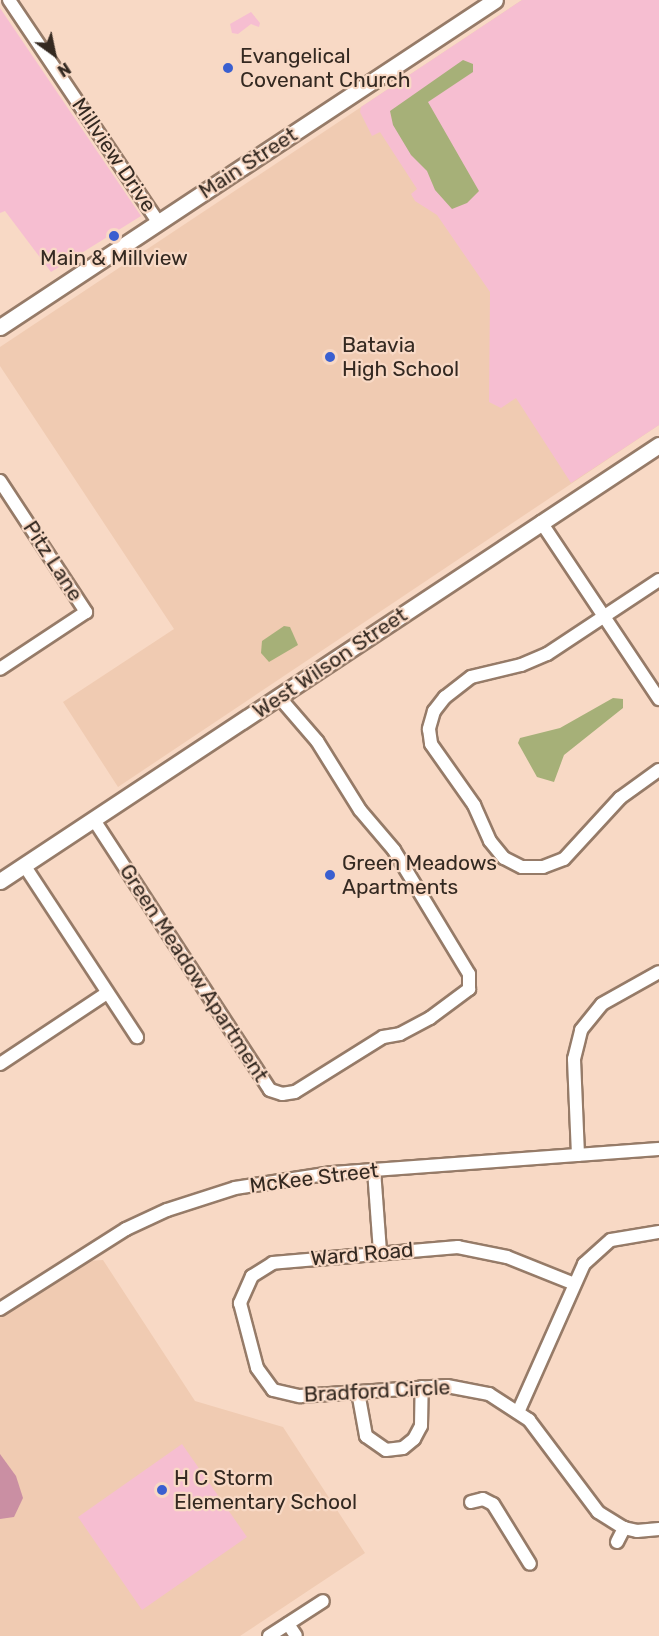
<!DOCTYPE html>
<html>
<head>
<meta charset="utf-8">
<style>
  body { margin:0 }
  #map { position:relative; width:659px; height:1636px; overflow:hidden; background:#f8d9c5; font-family:Rubik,sans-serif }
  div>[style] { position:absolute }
  .built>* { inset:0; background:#f0cbb2 }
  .green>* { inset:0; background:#f6bed1 }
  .forest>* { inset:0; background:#ca8fa3 }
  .water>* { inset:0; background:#a6b078 }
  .roads { filter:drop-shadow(2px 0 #967b68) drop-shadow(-2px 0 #967b68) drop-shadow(0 2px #967b68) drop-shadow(0 -2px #967b68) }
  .minor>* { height:12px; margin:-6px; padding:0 6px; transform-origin:6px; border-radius:6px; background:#fff }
  .major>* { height:15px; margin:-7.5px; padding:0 7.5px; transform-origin:7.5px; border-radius:7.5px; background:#fff }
  .dots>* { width:16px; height:16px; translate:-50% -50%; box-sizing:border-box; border:3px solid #f8d9c5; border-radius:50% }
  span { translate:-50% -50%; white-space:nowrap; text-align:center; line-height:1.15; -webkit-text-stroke:4.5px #f8d9c5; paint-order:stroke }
  .poi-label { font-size:21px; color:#342921 }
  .left { translate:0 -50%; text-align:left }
  .street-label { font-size:21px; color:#342921 }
  .north { position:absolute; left:24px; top:24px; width:60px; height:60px; -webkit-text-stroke:4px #f8d9c5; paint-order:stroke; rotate:147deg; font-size:16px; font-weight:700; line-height:24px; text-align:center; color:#342921 }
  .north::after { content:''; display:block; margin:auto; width:21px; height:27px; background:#342921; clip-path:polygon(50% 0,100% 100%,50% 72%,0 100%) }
</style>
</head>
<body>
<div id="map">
  <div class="built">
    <i style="clip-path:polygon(522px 0,659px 0,659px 425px,118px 787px,63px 702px,174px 629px,0 366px,0 347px)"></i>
    <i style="clip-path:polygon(103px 1260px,195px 1401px,283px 1427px,365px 1553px,240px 1636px,0 1636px,0 1317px,86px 1261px)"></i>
  </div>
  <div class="green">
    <i style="clip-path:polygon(522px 0,659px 0,659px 425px,571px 483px,516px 398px,501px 408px,489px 402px,490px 292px,437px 215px,415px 201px,411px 194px,417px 189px,380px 132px,372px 136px,360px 112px,361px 107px)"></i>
    <i style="clip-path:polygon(0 8px,141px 216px,51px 272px,5px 211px,0 213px)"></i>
    <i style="clip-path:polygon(251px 12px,260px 23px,259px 27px,251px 24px,238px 34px,232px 33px,230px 24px)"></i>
    <i style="clip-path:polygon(182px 1444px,247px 1537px,142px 1610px,78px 1517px)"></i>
  </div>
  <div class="forest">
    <i style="clip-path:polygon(0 1454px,16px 1476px,23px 1498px,14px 1517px,0 1519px)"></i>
  </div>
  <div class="water">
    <i style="clip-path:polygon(463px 60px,473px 64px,473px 72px,428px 102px,479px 191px,467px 203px,452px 209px,435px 190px,427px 171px,411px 155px,393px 125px,390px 111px)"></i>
    <i style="clip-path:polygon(284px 626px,290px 627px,298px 645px,269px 662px,261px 653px,262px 641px)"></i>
    <i style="clip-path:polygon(613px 698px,623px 699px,623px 708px,564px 755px,554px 782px,537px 777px,518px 743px,520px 738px,560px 728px)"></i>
  </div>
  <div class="roads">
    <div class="minor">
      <i style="left:9px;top:0;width:267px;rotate:56.1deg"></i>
      <i style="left:0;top:481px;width:157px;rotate:56.7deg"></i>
      <i style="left:86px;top:612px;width:103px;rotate:146.5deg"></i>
      <i style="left:541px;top:522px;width:213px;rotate:56.3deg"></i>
      <i style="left:659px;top:580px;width:134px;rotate:146.5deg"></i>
      <i style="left:547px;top:654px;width:28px;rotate:157deg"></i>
      <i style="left:521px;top:665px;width:51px;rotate:166.5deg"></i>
      <i style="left:471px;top:677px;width:33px;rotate:142deg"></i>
      <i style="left:445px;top:697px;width:18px;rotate:128deg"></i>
      <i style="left:434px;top:711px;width:19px;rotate:106deg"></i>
      <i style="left:429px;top:729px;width:15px;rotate:82deg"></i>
      <i style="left:431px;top:744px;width:75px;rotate:54.8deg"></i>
      <i style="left:474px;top:805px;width:39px;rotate:66deg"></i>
      <i style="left:490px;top:841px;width:22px;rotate:51deg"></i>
      <i style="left:504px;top:858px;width:20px;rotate:27deg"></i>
      <i style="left:522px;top:867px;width:21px"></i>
      <i style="left:543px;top:867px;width:22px;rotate:-21deg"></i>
      <i style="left:564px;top:859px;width:83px;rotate:-47.4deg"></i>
      <i style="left:620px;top:798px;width:48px;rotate:-35.7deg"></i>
      <i style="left:94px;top:820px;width:322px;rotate:56.9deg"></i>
      <i style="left:270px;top:1090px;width:13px;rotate:18deg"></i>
      <i style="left:282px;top:1094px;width:13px;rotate:-9deg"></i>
      <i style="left:295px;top:1092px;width:104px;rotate:-32deg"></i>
      <i style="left:383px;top:1037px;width:17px;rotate:-10deg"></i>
      <i style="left:400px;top:1034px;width:34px;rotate:-28deg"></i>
      <i style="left:430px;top:1018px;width:49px;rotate:-36.6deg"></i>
      <i style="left:469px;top:989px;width:15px;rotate:-90deg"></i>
      <i style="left:469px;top:974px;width:145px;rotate:-121.2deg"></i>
      <i style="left:394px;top:850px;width:52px;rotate:-130.4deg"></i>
      <i style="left:360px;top:810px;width:81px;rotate:-121.9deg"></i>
      <i style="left:317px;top:741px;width:58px;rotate:-130.8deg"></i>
      <i style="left:24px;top:865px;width:206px;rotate:56.7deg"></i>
      <i style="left:0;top:1064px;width:128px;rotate:-33.6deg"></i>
      <i style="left:578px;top:1155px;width:96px;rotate:-92.4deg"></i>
      <i style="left:574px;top:1059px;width:30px;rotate:-76deg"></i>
      <i style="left:581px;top:1030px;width:33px;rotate:-51deg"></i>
      <i style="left:602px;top:1004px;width:65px;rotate:-29.3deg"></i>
      <i style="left:374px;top:1170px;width:82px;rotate:85.8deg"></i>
      <i style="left:572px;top:1283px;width:70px;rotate:-158.2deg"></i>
      <i style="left:507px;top:1257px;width:50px;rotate:-168.5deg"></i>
      <i style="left:458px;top:1247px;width:186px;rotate:175.1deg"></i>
      <i style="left:273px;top:1263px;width:25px;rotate:148deg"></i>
      <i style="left:252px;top:1276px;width:30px;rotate:114deg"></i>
      <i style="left:240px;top:1303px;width:67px;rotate:75.3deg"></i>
      <i style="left:257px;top:1368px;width:27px;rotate:54deg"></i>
      <i style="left:273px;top:1390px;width:28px;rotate:13deg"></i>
      <i style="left:300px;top:1396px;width:147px;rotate:-3.9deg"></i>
      <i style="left:447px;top:1386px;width:43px;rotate:10.8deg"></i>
      <i style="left:489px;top:1394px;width:48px;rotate:33deg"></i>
      <i style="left:529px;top:1420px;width:115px;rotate:53.1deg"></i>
      <i style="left:598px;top:1512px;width:31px;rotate:32deg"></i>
      <i style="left:624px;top:1528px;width:13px;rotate:13deg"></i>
      <i style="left:637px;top:1531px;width:22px;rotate:-5deg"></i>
      <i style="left:0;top:1309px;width:149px;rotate:-32.4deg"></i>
      <i style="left:126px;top:1229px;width:45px;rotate:-24.9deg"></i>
      <i style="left:167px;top:1210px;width:71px;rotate:-17.9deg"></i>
      <i style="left:235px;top:1188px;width:98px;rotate:-8.8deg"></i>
      <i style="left:332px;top:1173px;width:328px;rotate:-4.2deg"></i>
      <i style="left:358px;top:1392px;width:45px;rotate:79.7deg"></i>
      <i style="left:366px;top:1436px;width:24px;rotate:35deg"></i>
      <i style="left:386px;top:1450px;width:17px;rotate:-7deg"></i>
      <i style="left:403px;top:1448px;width:14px;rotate:-39deg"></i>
      <i style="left:414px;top:1439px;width:15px;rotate:-62deg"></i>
      <i style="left:421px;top:1426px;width:39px;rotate:-89deg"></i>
      <i style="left:519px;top:1410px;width:160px;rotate:-66deg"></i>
      <i style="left:584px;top:1264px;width:36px;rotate:-42deg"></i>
      <i style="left:611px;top:1240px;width:49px;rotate:-9.5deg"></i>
      <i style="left:471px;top:1502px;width:12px;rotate:-14deg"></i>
      <i style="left:483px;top:1499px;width:11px;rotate:27deg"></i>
      <i style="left:493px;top:1504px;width:70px;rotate:58.3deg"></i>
      <i style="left:617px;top:1542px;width:16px;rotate:-63deg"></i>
      <i style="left:288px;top:1624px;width:14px;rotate:56deg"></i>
      <i style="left:269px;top:1636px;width:64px;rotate:-32.9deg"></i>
    </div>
    <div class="major">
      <i style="left:0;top:327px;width:593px;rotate:-33.45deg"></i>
      <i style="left:0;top:881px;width:790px;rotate:-33.49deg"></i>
    </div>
  </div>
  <div class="dots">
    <i style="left:228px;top:68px;background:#3a5fd0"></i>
    <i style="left:114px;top:236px;background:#3a5fd0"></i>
    <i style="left:330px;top:357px;background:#3a5fd0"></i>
    <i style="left:330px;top:875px;background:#3a5fd0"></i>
    <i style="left:162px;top:1490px;background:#3a5fd0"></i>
  </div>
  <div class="poi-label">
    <span class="left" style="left:240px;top:68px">Evangelical<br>Covenant Church</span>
    <span style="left:114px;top:258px">Main &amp; Millview</span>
    <span class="left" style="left:342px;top:357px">Batavia<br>High School</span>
    <span class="left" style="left:342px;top:875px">Green Meadows<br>Apartments</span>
    <span class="left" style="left:174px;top:1490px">H C Storm<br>Elementary School</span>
  </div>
  <div class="street-label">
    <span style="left:114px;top:155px;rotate:56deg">Millview Drive</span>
    <span style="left:248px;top:163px;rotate:-33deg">Main Street</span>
    <span style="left:53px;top:561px;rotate:57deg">Pitz Lane</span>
    <span style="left:330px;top:663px;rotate:-34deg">West Wilson Street</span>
    <span style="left:194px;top:973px;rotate:57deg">Green Meadow Apartment</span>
    <span style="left:314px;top:1178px;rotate:-7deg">McKee Street</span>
    <span style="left:362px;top:1254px;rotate:-5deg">Ward Road</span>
    <span style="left:377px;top:1391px;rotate:-3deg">Bradford Circle</span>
  </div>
  <div class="north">N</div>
</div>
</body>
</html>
